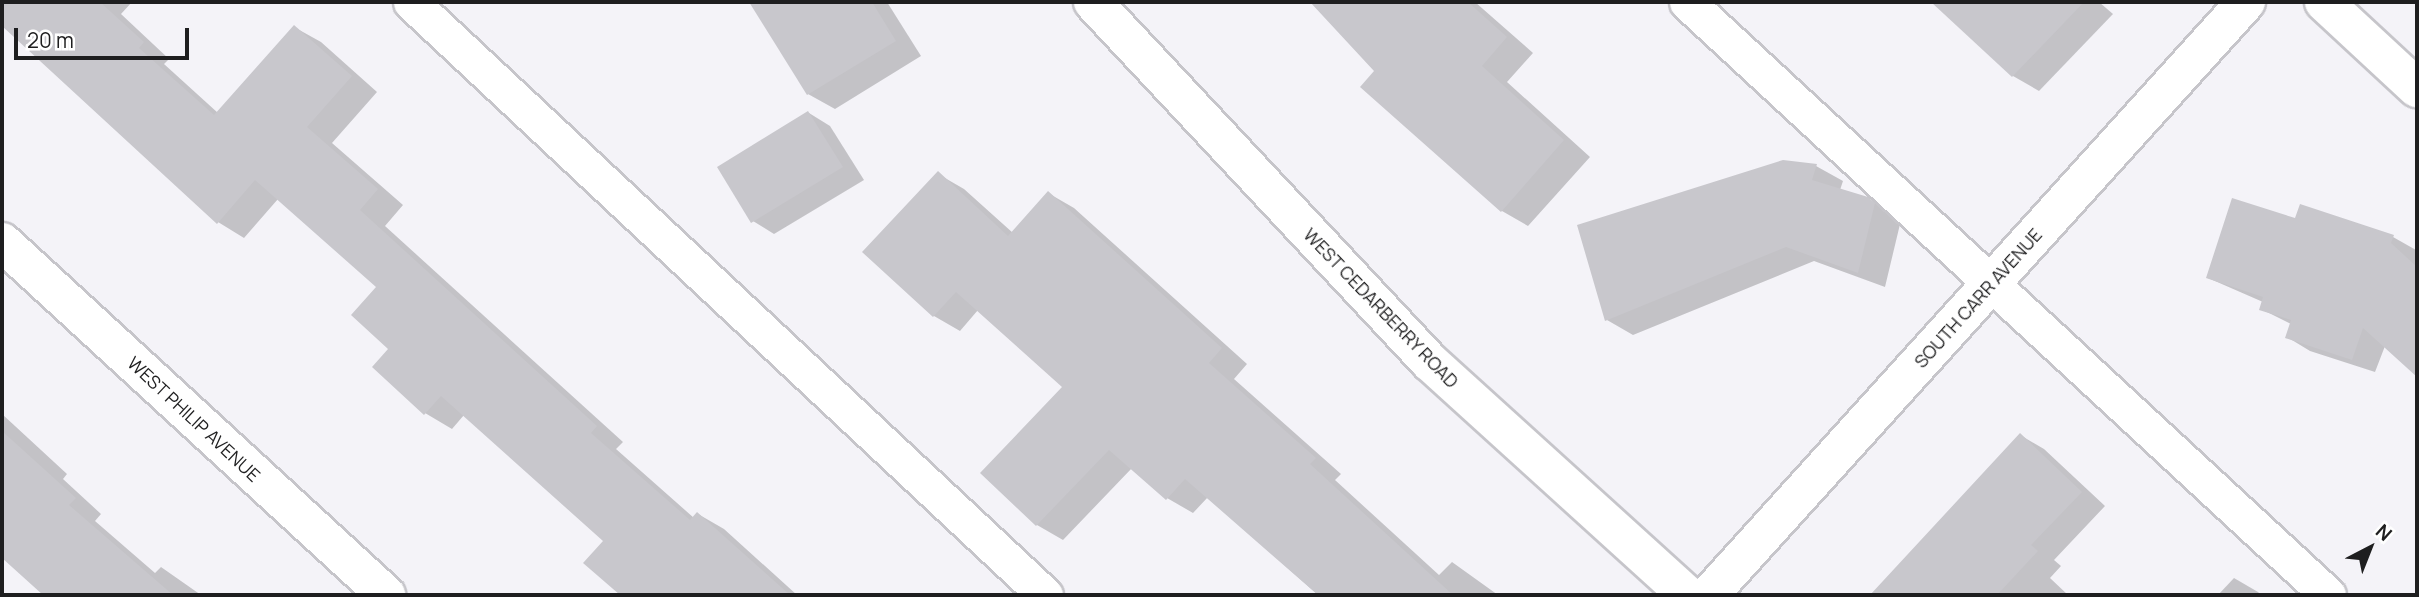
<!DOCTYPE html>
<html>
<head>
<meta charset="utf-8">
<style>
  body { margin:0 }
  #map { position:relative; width:2419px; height:597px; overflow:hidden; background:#f4f3f8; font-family:Manrope,sans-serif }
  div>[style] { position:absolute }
  .shadow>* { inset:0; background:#0003 }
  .building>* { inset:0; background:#c8c7cc }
  .roads { filter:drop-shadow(2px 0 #c6c5ca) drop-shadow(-2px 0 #c6c5ca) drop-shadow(0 2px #c6c5ca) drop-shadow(0 -2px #c6c5ca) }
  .service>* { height:35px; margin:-17.5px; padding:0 17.5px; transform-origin:17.5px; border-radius:17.5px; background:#fff }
  .minor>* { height:38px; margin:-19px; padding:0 19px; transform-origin:19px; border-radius:19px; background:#fff }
  .secondary>* { height:38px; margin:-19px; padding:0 19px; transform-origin:19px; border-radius:19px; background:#fff }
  span { translate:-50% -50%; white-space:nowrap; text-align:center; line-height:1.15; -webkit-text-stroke:5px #fff; paint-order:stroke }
  .street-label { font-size:18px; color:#1e1e1f }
  .frame { position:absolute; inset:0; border:4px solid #1e1e1f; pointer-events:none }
  .north { position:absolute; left:2335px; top:513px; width:70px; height:70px; -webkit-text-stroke:5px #fff; paint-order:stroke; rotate:42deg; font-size:19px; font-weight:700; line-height:28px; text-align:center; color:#1e1e1f }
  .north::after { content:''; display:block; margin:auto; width:24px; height:32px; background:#1e1e1f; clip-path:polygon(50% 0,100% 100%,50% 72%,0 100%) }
  .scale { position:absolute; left:14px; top:28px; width:175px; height:32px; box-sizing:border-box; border:4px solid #1e1e1f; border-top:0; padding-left:9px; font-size:21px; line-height:24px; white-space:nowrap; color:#1e1e1f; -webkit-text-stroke:5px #fff; paint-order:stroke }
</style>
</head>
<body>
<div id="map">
  <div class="shadow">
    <i style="clip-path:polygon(2px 2px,132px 2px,121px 14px,169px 59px,164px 64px,218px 113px,294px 27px,321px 42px,377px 92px,332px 143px,403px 205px,385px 226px,623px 442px,616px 449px,694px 518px,698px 514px,724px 529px,797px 595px,622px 595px,586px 563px,605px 541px,464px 415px,452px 429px,425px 413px,374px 367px,391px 348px,379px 287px,278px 199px,244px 238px,218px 222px,2px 23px)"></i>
    <i style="clip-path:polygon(751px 2px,887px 2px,921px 56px,835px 109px,808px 94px)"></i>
    <i style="clip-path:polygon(1312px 2px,1475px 2px,1533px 53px,1507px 82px,1590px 157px,1528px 226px,1502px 211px)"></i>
    <i style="clip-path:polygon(1934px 2px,2099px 2px,2113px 14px,2039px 91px,2013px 76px)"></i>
    <i style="clip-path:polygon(809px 113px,830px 126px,864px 180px,774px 234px,753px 221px)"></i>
    <i style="clip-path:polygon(1783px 162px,1816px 166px,1843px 181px,1840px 190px,1867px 198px,1901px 220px,1885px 287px,1814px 261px,1633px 335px,1607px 320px)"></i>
    <i style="clip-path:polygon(938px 174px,964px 189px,1013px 233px,1048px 193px,1074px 208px,1247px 364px,1234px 379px,1341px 474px,1335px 480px,1439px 575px,1452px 562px,1498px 595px,1318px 595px,1208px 497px,1193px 513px,1167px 498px,1132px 468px,1063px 540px,1037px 525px,982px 473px,1064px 387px,978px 310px,960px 331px,934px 316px)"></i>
    <i style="clip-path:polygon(2297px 220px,2393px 237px,2416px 250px,2417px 375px,2385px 346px,2375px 372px,2310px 351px,2287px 337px,2291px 324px,2261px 309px,2263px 302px,2208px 278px)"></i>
    <i style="clip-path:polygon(2px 414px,67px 474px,63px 479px,101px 514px,95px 521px,155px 573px,161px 567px,201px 595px,46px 595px,2px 556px)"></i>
    <i style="clip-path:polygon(2020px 435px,2044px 449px,2105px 506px,2054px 560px,2061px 566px,2050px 578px,2068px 595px,1909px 595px,1889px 577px)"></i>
    <i style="clip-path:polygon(2234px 578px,2258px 592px,2261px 595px,2218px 595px)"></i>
  </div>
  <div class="building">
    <i style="clip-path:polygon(2px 2px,100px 2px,144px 42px,139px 48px,214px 115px,294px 25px,352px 76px,307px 127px,378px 189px,360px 210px,597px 426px,591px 433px,690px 520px,697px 512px,790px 595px,620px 595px,583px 563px,603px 541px,441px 396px,424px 415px,372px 367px,388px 349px,351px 315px,376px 287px,255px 180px,217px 224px,2px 26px)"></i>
    <i style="clip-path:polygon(749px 2px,872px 2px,896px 41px,807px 95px)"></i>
    <i style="clip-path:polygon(1310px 2px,1468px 2px,1507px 37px,1482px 66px,1564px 140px,1501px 212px,1360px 87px,1374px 71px)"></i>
    <i style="clip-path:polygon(1931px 2px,2084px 2px,2012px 77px)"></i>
    <i style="clip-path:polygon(808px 111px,843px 167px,751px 223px,717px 167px)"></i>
    <i style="clip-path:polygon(1783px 160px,1817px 164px,1812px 180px,1868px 197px,1875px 203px,1858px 273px,1786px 247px,1605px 321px,1577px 225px)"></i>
    <i style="clip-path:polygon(938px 171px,1008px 236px,1048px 191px,1222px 348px,1209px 363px,1316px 458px,1310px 464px,1453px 595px,1318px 595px,1185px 479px,1166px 500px,1109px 450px,1036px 526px,980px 473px,1062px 387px,956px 292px,933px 317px,862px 252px)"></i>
    <i style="clip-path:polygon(2232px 198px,2295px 218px,2300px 204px,2394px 235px,2391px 243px,2417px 267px,2417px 377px,2363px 328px,2352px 360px,2285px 338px,2291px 320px,2259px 310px,2263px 297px,2206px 278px)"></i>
    <i style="clip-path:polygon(2px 431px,76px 498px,69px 505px,173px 595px,43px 595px,2px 558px)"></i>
    <i style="clip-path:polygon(2020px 433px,2082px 492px,2031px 545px,2038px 551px,1997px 595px,1870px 595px)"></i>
  </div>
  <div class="roads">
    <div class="service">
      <i style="left:411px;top:2px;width:868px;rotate:43.09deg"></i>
      <i style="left:1687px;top:2px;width:873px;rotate:42.77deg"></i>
    </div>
    <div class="minor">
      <i style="left:1093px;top:2px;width:493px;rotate:46.9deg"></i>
      <i style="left:1430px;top:362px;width:347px;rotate:42.2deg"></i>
      <i style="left:2324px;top:2px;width:127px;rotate:42.8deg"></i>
      <i style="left:1709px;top:595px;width:800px;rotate:-47.84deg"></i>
    </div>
    <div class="secondary">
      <i style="left:2px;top:242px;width:522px;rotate:42.59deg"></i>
    </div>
  </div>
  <div class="street-label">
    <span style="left:1978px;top:298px;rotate:-48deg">SOUTH CARR AVENUE</span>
    <span style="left:1381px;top:308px;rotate:46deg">WEST CEDARBERRY ROAD</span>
    <span style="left:194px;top:419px;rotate:43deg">WEST PHILIP AVENUE</span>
  </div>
  <div class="frame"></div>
  <div class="north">N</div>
  <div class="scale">20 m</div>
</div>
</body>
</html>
